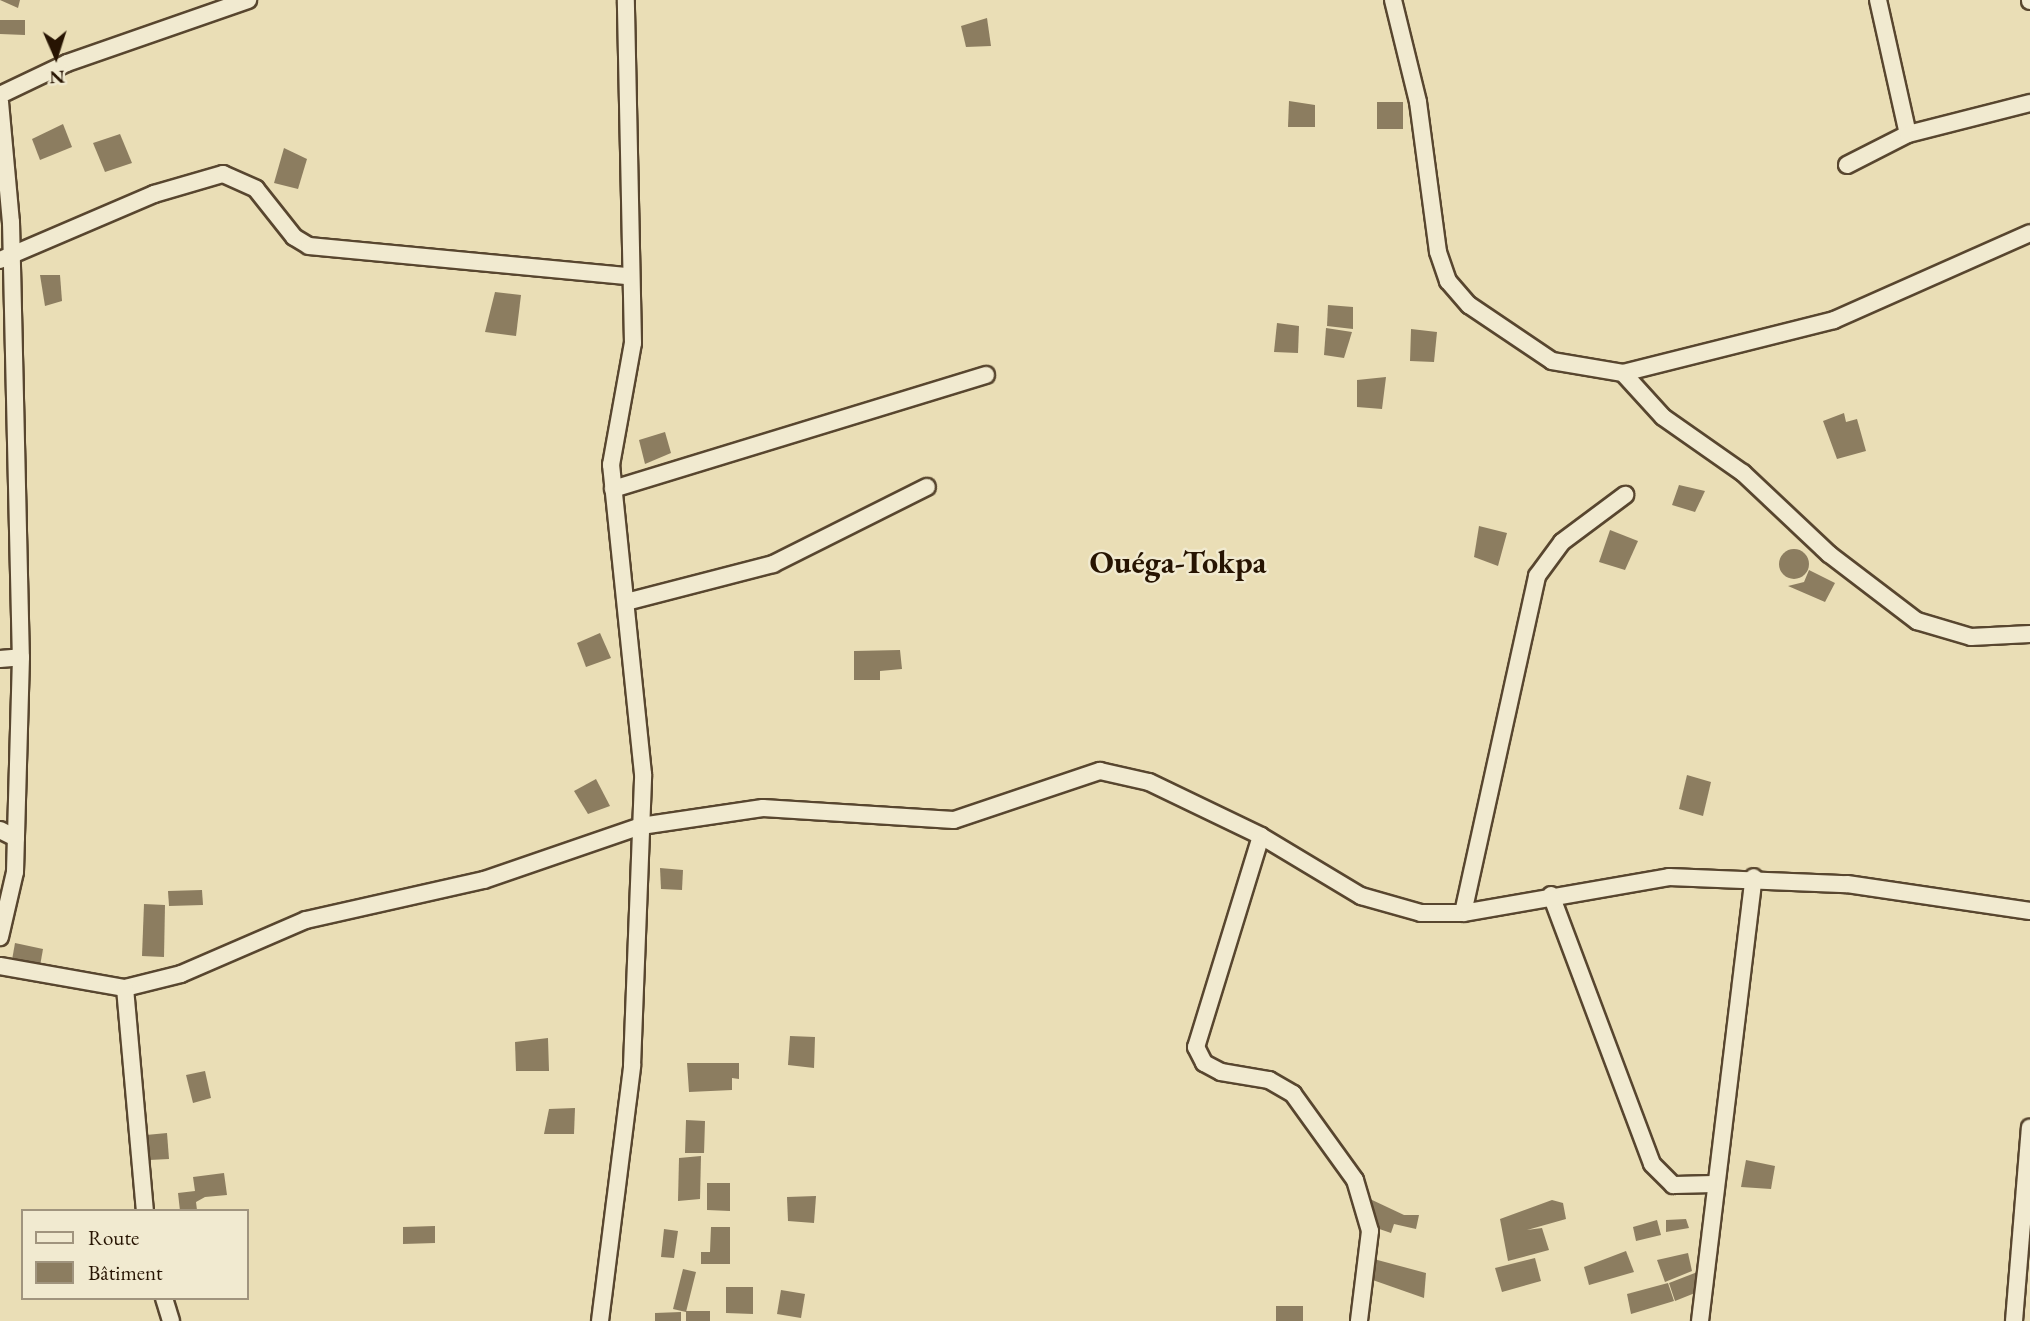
<!DOCTYPE html>
<html>
<head>
<meta charset="utf-8">
<style>
  body { margin:0 }
  #map { position:relative; width:2030px; height:1321px; overflow:hidden; background:#eadeb6; font-family:"EB Garamond",serif }
  div>[style] { position:absolute }
  .building>* { inset:0; background:#8c7d60 }
  .round { border-radius:50% }
  .roads { filter:drop-shadow(2px 0 #58462f) drop-shadow(-2px 0 #58462f) drop-shadow(0 2px #58462f) drop-shadow(0 -2px #58462f) }
  .minor>* { height:16px; margin:-8px; padding:0 8px; transform-origin:8px; border-radius:8px; background:#f1ead0 }
  span { translate:-50% -50%; white-space:nowrap; text-align:center; line-height:1.15; -webkit-text-stroke:5px #f1ead0; paint-order:stroke }
  .quarter-label { font-size:32px; color:#271402; font-weight:700 }
  .legend { position:absolute; left:21px; top:1209px; width:228px; height:91px; box-sizing:border-box; background:#f1ead0; border:2px solid #a0947e; margin:0; padding:9px 12px; list-style:none; font-size:21px; color:#271402 }
  .legend li { display:flex; align-items:center; gap:14px; height:35px }
  .legend b { width:35px; border:2px solid #a0947e }
  .north { position:absolute; left:21px; top:21px; width:70px; height:70px; -webkit-text-stroke:5px #f1ead0; paint-order:stroke; rotate:177deg; font-size:19px; font-weight:700; line-height:28px; text-align:center; color:#271402 }
  .north::after { content:''; display:block; margin:auto; width:24px; height:32px; background:#271402; clip-path:polygon(50% 0,100% 100%,50% 72%,0 100%) }
</style>
</head>
<body>
<div id="map">
  <div class="building">
    <i style="clip-path:polygon(0 0,20px 0,18px 8px)"></i>
    <i style="clip-path:polygon(987px 18px,991px 46px,966px 47px,961px 26px)"></i>
    <i style="clip-path:polygon(0 20px,25px 20px,25px 35px,0 34px)"></i>
    <i style="clip-path:polygon(1289px 101px,1315px 105px,1315px 127px,1288px 127px)"></i>
    <i style="clip-path:polygon(1377px 102px,1403px 102px,1403px 129px,1377px 129px)"></i>
    <i style="clip-path:polygon(63px 124px,72px 147px,40px 160px,32px 139px)"></i>
    <i style="clip-path:polygon(120px 134px,132px 163px,105px 172px,93px 143px)"></i>
    <i style="clip-path:polygon(284px 148px,307px 159px,298px 189px,274px 183px)"></i>
    <i style="clip-path:polygon(40px 275px,60px 275px,62px 301px,45px 306px)"></i>
    <i style="clip-path:polygon(495px 292px,521px 295px,516px 336px,485px 332px)"></i>
    <i style="clip-path:polygon(1328px 305px,1353px 307px,1353px 329px,1327px 326px)"></i>
    <i style="clip-path:polygon(1277px 323px,1299px 326px,1298px 353px,1274px 352px)"></i>
    <i style="clip-path:polygon(1326px 328px,1352px 332px,1344px 358px,1324px 355px)"></i>
    <i style="clip-path:polygon(1411px 329px,1437px 332px,1434px 362px,1410px 361px)"></i>
    <i style="clip-path:polygon(1386px 377px,1382px 409px,1357px 407px,1357px 380px)"></i>
    <i style="clip-path:polygon(1844px 413px,1846px 422px,1857px 419px,1866px 451px,1837px 459px,1823px 421px)"></i>
    <i style="clip-path:polygon(665px 432px,671px 453px,645px 464px,639px 440px)"></i>
    <i style="clip-path:polygon(1679px 485px,1705px 491px,1695px 512px,1672px 505px)"></i>
    <i style="clip-path:polygon(1479px 526px,1507px 533px,1498px 566px,1474px 557px)"></i>
    <i style="clip-path:polygon(1610px 530px,1638px 541px,1625px 570px,1599px 562px)"></i>
    <i class="round" style="left:1779px;top:549px;width:30px;height:30px"></i>
    <i style="clip-path:polygon(1809px 570px,1835px 583px,1825px 602px,1788px 586px,1804px 582px)"></i>
    <i style="clip-path:polygon(600px 633px,611px 658px,586px 667px,577px 643px)"></i>
    <i style="clip-path:polygon(900px 650px,902px 669px,880px 671px,880px 680px,854px 680px,854px 651px)"></i>
    <i style="clip-path:polygon(1687px 775px,1711px 782px,1703px 816px,1679px 809px)"></i>
    <i style="clip-path:polygon(596px 779px,610px 806px,588px 814px,574px 791px)"></i>
    <i style="clip-path:polygon(660px 868px,683px 870px,682px 890px,661px 889px)"></i>
    <i style="clip-path:polygon(202px 890px,203px 905px,169px 906px,168px 891px)"></i>
    <i style="clip-path:polygon(144px 904px,165px 905px,164px 957px,142px 956px)"></i>
    <i style="clip-path:polygon(15px 943px,43px 949px,40px 966px,12px 960px)"></i>
    <i style="clip-path:polygon(790px 1036px,815px 1037px,814px 1068px,788px 1065px)"></i>
    <i style="clip-path:polygon(548px 1038px,549px 1071px,516px 1071px,515px 1042px)"></i>
    <i style="clip-path:polygon(687px 1063px,739px 1063px,739px 1079px,732px 1078px,732px 1090px,689px 1092px)"></i>
    <i style="clip-path:polygon(205px 1071px,211px 1098px,193px 1103px,186px 1075px)"></i>
    <i style="clip-path:polygon(575px 1108px,574px 1134px,544px 1134px,549px 1109px)"></i>
    <i style="clip-path:polygon(686px 1120px,705px 1121px,704px 1153px,685px 1153px)"></i>
    <i style="clip-path:polygon(167px 1133px,169px 1159px,149px 1160px,146px 1135px)"></i>
    <i style="clip-path:polygon(701px 1156px,700px 1199px,678px 1201px,679px 1158px)"></i>
    <i style="clip-path:polygon(1746px 1160px,1775px 1166px,1771px 1189px,1741px 1187px)"></i>
    <i style="clip-path:polygon(224px 1173px,227px 1195px,205px 1197px,196px 1202px,197px 1210px,180px 1211px,178px 1193px,195px 1191px,193px 1177px)"></i>
    <i style="clip-path:polygon(707px 1183px,730px 1183px,730px 1211px,707px 1210px)"></i>
    <i style="clip-path:polygon(816px 1196px,814px 1223px,788px 1221px,787px 1197px)"></i>
    <i style="clip-path:polygon(1370px 1199px,1404px 1215px,1419px 1215px,1416px 1229px,1394px 1224px,1391px 1233px,1362px 1223px)"></i>
    <i style="clip-path:polygon(1552px 1200px,1563px 1203px,1566px 1219px,1527px 1230px,1542px 1228px,1549px 1250px,1508px 1261px,1500px 1219px)"></i>
    <i style="clip-path:polygon(1686px 1219px,1689px 1228px,1666px 1232px,1666px 1220px)"></i>
    <i style="clip-path:polygon(1657px 1220px,1661px 1235px,1636px 1241px,1633px 1227px)"></i>
    <i style="clip-path:polygon(435px 1226px,435px 1243px,403px 1244px,403px 1227px)"></i>
    <i style="clip-path:polygon(711px 1227px,730px 1227px,730px 1264px,701px 1264px,701px 1252px,710px 1252px)"></i>
    <i style="clip-path:polygon(664px 1229px,678px 1231px,674px 1258px,661px 1257px)"></i>
    <i style="clip-path:polygon(1626px 1251px,1634px 1272px,1589px 1285px,1584px 1267px)"></i>
    <i style="clip-path:polygon(1688px 1253px,1692px 1271px,1665px 1282px,1657px 1260px)"></i>
    <i style="clip-path:polygon(1370px 1258px,1426px 1273px,1424px 1298px,1367px 1278px)"></i>
    <i style="clip-path:polygon(1535px 1258px,1541px 1281px,1502px 1292px,1495px 1268px)"></i>
    <i style="clip-path:polygon(683px 1269px,696px 1272px,686px 1312px,673px 1309px)"></i>
    <i style="clip-path:polygon(1700px 1271px,1700px 1291px,1675px 1301px,1669px 1283px)"></i>
    <i style="clip-path:polygon(1668px 1283px,1674px 1301px,1631px 1314px,1627px 1294px)"></i>
    <i style="clip-path:polygon(726px 1287px,753px 1287px,753px 1314px,726px 1313px)"></i>
    <i style="clip-path:polygon(781px 1290px,805px 1294px,801px 1318px,777px 1314px)"></i>
    <i style="clip-path:polygon(1276px 1306px,1303px 1306px,1303px 1321px,1276px 1321px)"></i>
    <i style="clip-path:polygon(686px 1311px,710px 1311px,710px 1321px,686px 1321px)"></i>
    <i style="clip-path:polygon(681px 1312px,681px 1321px,655px 1321px,655px 1313px)"></i>
  </div>
  <div class="roads">
    <div class="minor">
      <i style="left:1393px;top:0;width:105px;rotate:76.2deg"></i>
      <i style="left:1418px;top:102px;width:151px;rotate:82.4deg"></i>
      <i style="left:1438px;top:252px;width:31px;rotate:71deg"></i>
      <i style="left:1448px;top:281px;width:32px;rotate:49deg"></i>
      <i style="left:1469px;top:305px;width:100px;rotate:34deg"></i>
      <i style="left:1552px;top:361px;width:72px;rotate:9.6deg"></i>
      <i style="left:1623px;top:373px;width:218px;rotate:-14.1deg"></i>
      <i style="left:1834px;top:320px;width:214px;rotate:-23.9deg"></i>
      <i style="left:1878px;top:0;width:137px;rotate:77.4deg"></i>
      <i style="left:2030px;top:0;width:1px;rotate:90deg"></i>
      <i style="left:0;top:95px;width:74px;rotate:-25.5deg"></i>
      <i style="left:67px;top:63px;width:192px;rotate:-19.2deg"></i>
      <i style="left:0;top:102px;width:121px;rotate:84.8deg"></i>
      <i style="left:11px;top:222px;width:435px;rotate:88.7deg"></i>
      <i style="left:21px;top:657px;width:215px;rotate:91.6deg"></i>
      <i style="left:15px;top:872px;width:67px;rotate:103deg"></i>
      <i style="left:1847px;top:165px;width:68px;rotate:-26.9deg"></i>
      <i style="left:1908px;top:134px;width:126px;rotate:-14.3deg"></i>
      <i style="left:0;top:260px;width:168px;rotate:-23.2deg"></i>
      <i style="left:154px;top:194px;width:72px;rotate:-16.2deg"></i>
      <i style="left:223px;top:174px;width:36px;rotate:24deg"></i>
      <i style="left:256px;top:189px;width:61px;rotate:51.6deg"></i>
      <i style="left:294px;top:237px;width:17px;rotate:31deg"></i>
      <i style="left:309px;top:246px;width:321px;rotate:5.4deg"></i>
      <i style="left:1623px;top:373px;width:59px;rotate:47.7deg"></i>
      <i style="left:1663px;top:417px;width:98px;rotate:35deg"></i>
      <i style="left:1743px;top:473px;width:118px;rotate:43.3deg"></i>
      <i style="left:1829px;top:554px;width:111px;rotate:37.3deg"></i>
      <i style="left:1917px;top:621px;width:56px;rotate:16.5deg"></i>
      <i style="left:1971px;top:637px;width:59px;rotate:-2.9deg"></i>
      <i style="left:613px;top:489px;width:390px;rotate:-17deg"></i>
      <i style="left:630px;top:601px;width:148px;rotate:-14.5deg"></i>
      <i style="left:773px;top:564px;width:172px;rotate:-26.6deg"></i>
      <i style="left:0;top:659px;width:21px;rotate:-5deg"></i>
      <i style="left:0;top:830px;width:18px;rotate:27deg"></i>
      <i style="left:1261px;top:836px;width:221px;rotate:107.1deg"></i>
      <i style="left:1196px;top:1047px;width:18px;rotate:63deg"></i>
      <i style="left:1204px;top:1063px;width:19px;rotate:28deg"></i>
      <i style="left:1221px;top:1072px;width:49px;rotate:9.5deg"></i>
      <i style="left:1269px;top:1080px;width:28px;rotate:30deg"></i>
      <i style="left:1293px;top:1094px;width:106px;rotate:54.2deg"></i>
      <i style="left:1355px;top:1180px;width:53px;rotate:73.6deg"></i>
      <i style="left:1370px;top:1231px;width:91px;rotate:97deg"></i>
      <i style="left:1551px;top:895px;width:287px;rotate:69.4deg"></i>
      <i style="left:1652px;top:1164px;width:30px;rotate:45deg"></i>
      <i style="left:1673px;top:1185px;width:42px;rotate:-1.4deg"></i>
      <i style="left:1463px;top:913px;width:345px;rotate:-77.6deg"></i>
      <i style="left:1537px;top:576px;width:42px;rotate:-53.7deg"></i>
      <i style="left:1562px;top:542px;width:79px;rotate:-36.7deg"></i>
      <i style="left:0;top:966px;width:127px;rotate:10deg"></i>
      <i style="left:125px;top:988px;width:58px;rotate:-14deg"></i>
      <i style="left:181px;top:974px;width:136px;rotate:-23.4deg"></i>
      <i style="left:306px;top:920px;width:182px;rotate:-12.7deg"></i>
      <i style="left:484px;top:880px;width:166px;rotate:-19deg"></i>
      <i style="left:641px;top:826px;width:123px;rotate:-8.4deg"></i>
      <i style="left:763px;top:808px;width:191px;rotate:3.6deg"></i>
      <i style="left:954px;top:820px;width:154px;rotate:-18.6deg"></i>
      <i style="left:1100px;top:771px;width:50px;rotate:12.7deg"></i>
      <i style="left:1149px;top:782px;width:124px;rotate:25.7deg"></i>
      <i style="left:1261px;top:836px;width:117px;rotate:31deg"></i>
      <i style="left:1361px;top:896px;width:62px;rotate:15.8deg"></i>
      <i style="left:1421px;top:913px;width:42px"></i>
      <i style="left:1463px;top:913px;width:209px;rotate:-9.9deg"></i>
      <i style="left:1669px;top:877px;width:178px;rotate:2.3deg"></i>
      <i style="left:1847px;top:884px;width:185px;rotate:8.4deg"></i>
      <i style="left:125px;top:988px;width:224px;rotate:84.9deg"></i>
      <i style="left:164px;top:1298px;width:24px;rotate:73deg"></i>
      <i style="left:600px;top:1321px;width:257px;rotate:-82.8deg"></i>
      <i style="left:632px;top:1066px;width:292px;rotate:-87.8deg"></i>
      <i style="left:643px;top:774px;width:311px;rotate:-95.9deg"></i>
      <i style="left:611px;top:465px;width:124px;rotate:-79.8deg"></i>
      <i style="left:633px;top:343px;width:343px;rotate:-91.2deg"></i>
      <i style="left:1700px;top:1321px;width:447px;rotate:-83.1deg"></i>
      <i style="left:2014px;top:1321px;width:194px;rotate:-85.3deg"></i>
    </div>
  </div>
  <div class="quarter-label">
    <span style="left:1178px;top:562px">Ouéga-Tokpa</span>
  </div>
  <ul class="legend">
  <li><b style="height:9px;background:#f1ead0"></b>Route</li>
  <li><b style="height:19px;background:#8c7d60"></b>Bâtiment</li>
  </ul>
  <div class="north">N</div>
</div>
</body>
</html>
